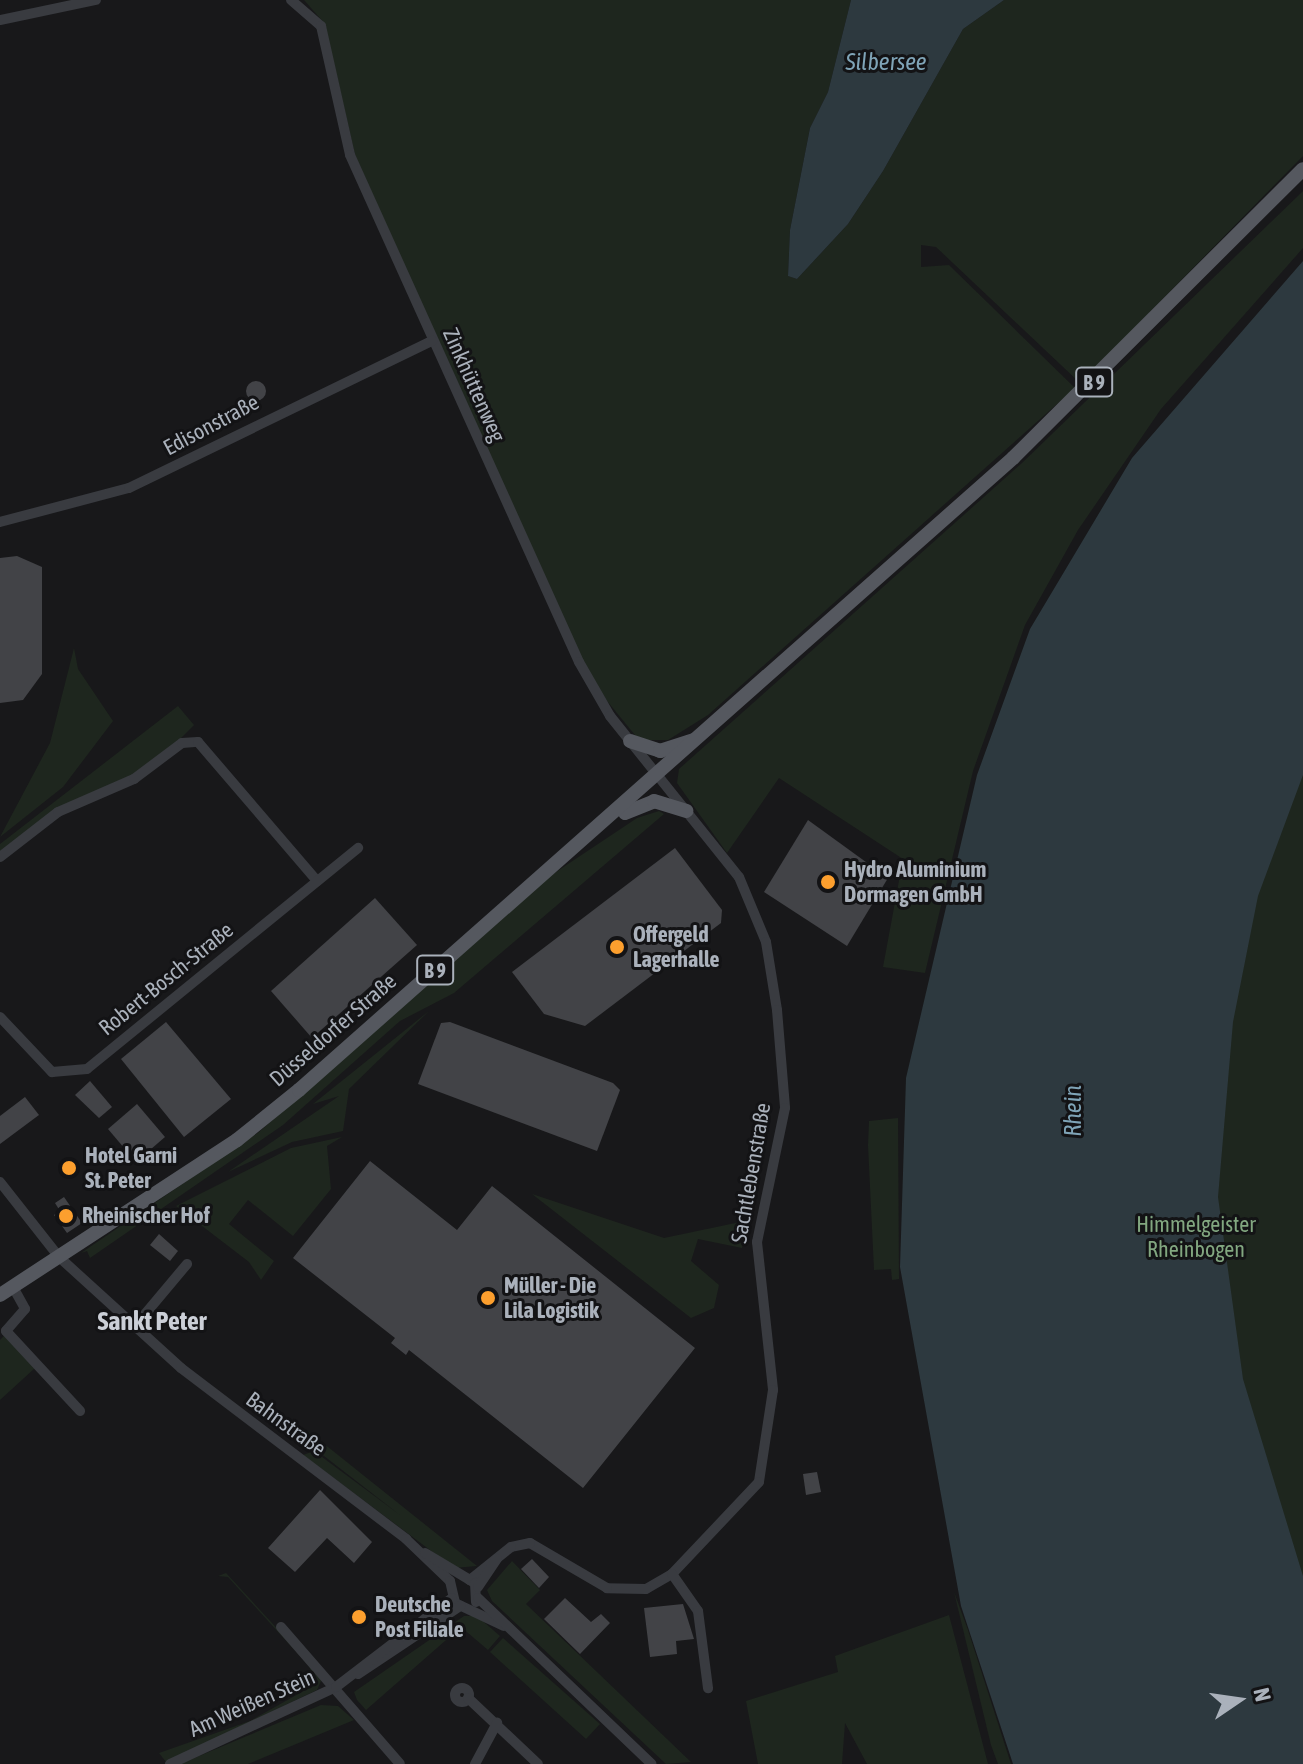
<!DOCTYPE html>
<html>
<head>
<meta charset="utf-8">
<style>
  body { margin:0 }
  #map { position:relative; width:1303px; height:1764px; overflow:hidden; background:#18181a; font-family:"Asap Condensed",sans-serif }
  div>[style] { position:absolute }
  .green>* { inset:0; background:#1e261e }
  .water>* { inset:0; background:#2d393f }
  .building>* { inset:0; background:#424347 }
  .round { border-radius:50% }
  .minor>* { height:10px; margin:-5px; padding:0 5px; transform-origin:5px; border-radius:5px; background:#393b40 }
  .minor>.ring { margin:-5px; padding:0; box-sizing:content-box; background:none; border:10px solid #393b40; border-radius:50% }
  .major>* { height:14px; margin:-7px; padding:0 7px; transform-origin:7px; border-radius:7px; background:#55585f }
  .dots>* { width:22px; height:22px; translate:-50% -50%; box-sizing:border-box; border:4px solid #131315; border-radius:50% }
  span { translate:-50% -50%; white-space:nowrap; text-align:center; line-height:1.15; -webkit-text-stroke:6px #131315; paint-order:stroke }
  .shield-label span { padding:2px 6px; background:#131315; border:2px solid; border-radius:6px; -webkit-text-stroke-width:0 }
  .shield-label { font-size:20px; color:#aab1bb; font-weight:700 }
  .street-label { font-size:22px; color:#aab1bb }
  .poi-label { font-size:22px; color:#aab1bb; font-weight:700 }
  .left { translate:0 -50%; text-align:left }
  .park-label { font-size:22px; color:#82a780 }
  .water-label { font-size:24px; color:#7fa4b7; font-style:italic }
  .quarter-label { font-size:26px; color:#cbcfd7; font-weight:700 }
  .north { position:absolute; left:1199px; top:1660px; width:80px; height:80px; -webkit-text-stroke:6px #131315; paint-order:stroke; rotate:77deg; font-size:22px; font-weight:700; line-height:32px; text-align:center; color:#aab1bb }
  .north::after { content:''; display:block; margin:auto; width:28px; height:36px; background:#aab1bb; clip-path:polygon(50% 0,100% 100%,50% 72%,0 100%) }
</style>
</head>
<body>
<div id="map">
  <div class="green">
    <i style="clip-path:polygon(304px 0,851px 0,828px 92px,810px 128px,790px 230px,788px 276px,797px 279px,848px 224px,883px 171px,963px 29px,1004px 0,1303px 0,1303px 156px,1080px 383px,936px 247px,921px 245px,921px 267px,949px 265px,1075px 388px,708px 715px,668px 740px,639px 740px,594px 685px,572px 638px,355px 155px,325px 24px)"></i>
    <i style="clip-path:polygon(1303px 191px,1303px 248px,1161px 409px,1078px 530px,1025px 625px,973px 771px,925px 973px,883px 967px,903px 859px,779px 778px,727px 853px,677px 783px,679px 769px,1022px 463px)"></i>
    <i style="clip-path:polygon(1303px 546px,1303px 1764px,1208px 1764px,1143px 1601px)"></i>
    <i style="clip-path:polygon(74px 648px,78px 669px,113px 721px,63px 787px,0 837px,50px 743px)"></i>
    <i style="clip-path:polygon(178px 706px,194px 725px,178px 741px,131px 777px,62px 806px,0 852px,0 844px)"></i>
    <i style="clip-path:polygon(659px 811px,664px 814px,454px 993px,400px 1021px,283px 1125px,90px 1258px,87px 1251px,81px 1253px,259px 1132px,547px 878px,637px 818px)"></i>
    <i style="clip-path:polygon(429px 1011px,349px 1089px,343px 1131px,292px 1142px,228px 1172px,339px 1096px,313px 1104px)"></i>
    <i style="clip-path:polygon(898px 1118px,899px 1279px,892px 1280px,891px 1269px,874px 1270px,868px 1145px,869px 1121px)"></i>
    <i style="clip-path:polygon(342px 1137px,327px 1146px,331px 1189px,293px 1236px,248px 1200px,229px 1224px,274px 1261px,261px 1280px,249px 1262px,176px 1206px,291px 1148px)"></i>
    <i style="clip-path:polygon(532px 1194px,664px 1238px,745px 1221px,742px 1248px,698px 1239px,691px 1261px,719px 1285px,714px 1308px,691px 1318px)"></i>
    <i style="clip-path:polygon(5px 1335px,35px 1368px,0 1400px,0 1340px)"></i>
    <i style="clip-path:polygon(308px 1431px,477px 1566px,454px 1568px,303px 1455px,314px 1451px,400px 1515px,315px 1449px,297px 1444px)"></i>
    <i style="clip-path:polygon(512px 1561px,540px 1590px,526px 1604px,691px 1762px,666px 1764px,492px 1601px,487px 1590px)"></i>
    <i style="clip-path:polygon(226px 1573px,319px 1674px,321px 1681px,317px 1690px,166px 1762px,159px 1753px,250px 1721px,316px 1684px,309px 1666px,228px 1577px,218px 1576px)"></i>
    <i style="clip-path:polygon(954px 1592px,968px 1630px,1011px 1764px,998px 1764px,991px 1745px)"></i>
    <i style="clip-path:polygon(949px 1615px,988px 1764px,867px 1764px,845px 1723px,842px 1764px,758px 1764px,746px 1701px,838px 1672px,835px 1656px)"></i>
    <i style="clip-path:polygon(464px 1616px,477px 1616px,500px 1636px,488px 1650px,461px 1627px,366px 1710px,357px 1700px,354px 1692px)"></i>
    <i style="clip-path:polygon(503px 1638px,600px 1724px,586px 1739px,490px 1652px)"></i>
    <i style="clip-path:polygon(321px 1705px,338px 1706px,354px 1720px,248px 1764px,180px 1764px)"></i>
  </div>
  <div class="water">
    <i style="clip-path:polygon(851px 0,1004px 0,963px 29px,883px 171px,848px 224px,797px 279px,788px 276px,790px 230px,810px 128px,828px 92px)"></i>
    <i style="clip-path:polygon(1303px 261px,1303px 775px,1258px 896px,1233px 1022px,1218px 1197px,1243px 1379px,1303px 1576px,1303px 1764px,1013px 1764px,961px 1606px,900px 1267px,906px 1078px,977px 775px,1030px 629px,1132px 458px)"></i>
  </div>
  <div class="building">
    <i class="round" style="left:246px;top:381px;width:20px;height:20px"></i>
    <i style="clip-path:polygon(17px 556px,42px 567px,42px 674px,23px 700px,0 703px,0 558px)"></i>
    <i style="clip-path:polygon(808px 820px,888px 878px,847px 946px,764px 892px)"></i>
    <i style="clip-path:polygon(675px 848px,722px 910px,721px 923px,585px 1026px,544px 1014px,512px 972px)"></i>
    <i style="clip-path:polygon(375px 898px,417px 945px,312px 1038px,271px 991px)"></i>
    <i style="clip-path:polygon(166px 1022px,231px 1099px,184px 1137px,121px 1059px)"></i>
    <i style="clip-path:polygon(450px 1022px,613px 1083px,620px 1090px,597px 1151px,418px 1084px,441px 1023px)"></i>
    <i style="clip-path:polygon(90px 1081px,112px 1107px,99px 1118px,75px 1095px)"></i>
    <i style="clip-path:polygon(25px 1097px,39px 1115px,0 1144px,0 1116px)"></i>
    <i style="clip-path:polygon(137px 1104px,165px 1137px,136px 1162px,108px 1129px)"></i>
    <i style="clip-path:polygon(370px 1161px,457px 1230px,492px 1186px,695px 1348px,583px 1488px,409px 1350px,406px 1355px,391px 1343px,395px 1338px,293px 1258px)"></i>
    <i style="clip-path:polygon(64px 1197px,82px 1223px,67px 1233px,54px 1215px,60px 1211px,55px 1203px)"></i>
    <i style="clip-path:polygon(159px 1234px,178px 1251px,170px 1261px,150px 1245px)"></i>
    <i style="clip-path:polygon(817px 1472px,821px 1492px,806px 1495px,803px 1474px)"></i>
    <i style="clip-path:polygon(320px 1490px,372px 1542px,354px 1563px,327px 1538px,295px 1572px,268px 1548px)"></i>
    <i style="clip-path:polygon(532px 1559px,549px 1577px,539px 1588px,521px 1569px)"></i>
    <i style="clip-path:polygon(565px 1598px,591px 1622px,601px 1614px,610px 1623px,580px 1654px,544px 1619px)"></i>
    <i style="clip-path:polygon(683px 1604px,694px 1639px,676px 1641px,677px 1654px,650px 1657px,644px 1608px)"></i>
  </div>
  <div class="minor">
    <i style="left:291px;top:0;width:40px;rotate:41deg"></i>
    <i style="left:321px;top:26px;width:132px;rotate:77.3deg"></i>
    <i style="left:350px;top:155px;width:556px;rotate:65.69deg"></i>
    <i style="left:579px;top:662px;width:62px;rotate:60.1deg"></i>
    <i style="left:610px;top:716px;width:206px;rotate:51.3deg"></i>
    <i style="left:739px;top:877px;width:70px;rotate:67.4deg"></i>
    <i style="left:766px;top:942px;width:69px;rotate:80.8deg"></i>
    <i style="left:777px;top:1010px;width:98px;rotate:85.3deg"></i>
    <i style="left:785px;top:1108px;width:137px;rotate:101.8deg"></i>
    <i style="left:757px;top:1242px;width:149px;rotate:83.8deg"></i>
    <i style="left:773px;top:1390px;width:93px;rotate:98.7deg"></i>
    <i style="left:759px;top:1482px;width:127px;rotate:133.4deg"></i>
    <i style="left:672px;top:1574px;width:30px;rotate:150deg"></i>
    <i style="left:646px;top:1589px;width:39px;rotate:-179deg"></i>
    <i style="left:607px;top:1588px;width:89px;rotate:-149.7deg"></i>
    <i style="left:530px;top:1543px;width:19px;rotate:168deg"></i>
    <i style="left:511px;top:1547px;width:53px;rotate:141.2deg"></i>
    <i style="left:0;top:20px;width:98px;rotate:-11.8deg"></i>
    <i style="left:0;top:522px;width:133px;rotate:-14.8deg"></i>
    <i style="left:129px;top:488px;width:337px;rotate:-25.9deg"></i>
    <i style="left:0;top:857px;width:73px;rotate:-37.8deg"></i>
    <i style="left:58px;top:812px;width:83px;rotate:-23.5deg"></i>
    <i style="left:134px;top:779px;width:60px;rotate:-36.9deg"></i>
    <i style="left:182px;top:743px;width:16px;rotate:-4deg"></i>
    <i style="left:198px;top:742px;width:183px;rotate:49.4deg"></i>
    <i style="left:0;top:1017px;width:76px;rotate:46.6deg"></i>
    <i style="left:52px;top:1072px;width:35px;rotate:-5deg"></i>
    <i style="left:87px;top:1069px;width:350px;rotate:-39.2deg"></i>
    <i style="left:0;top:1182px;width:95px;rotate:51.8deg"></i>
    <i style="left:59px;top:1257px;width:165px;rotate:42.3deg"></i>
    <i style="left:181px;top:1368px;width:283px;rotate:37.2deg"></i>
    <i style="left:406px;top:1539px;width:61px;rotate:43.7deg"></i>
    <i style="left:450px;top:1581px;width:23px;rotate:77deg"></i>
    <i style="left:455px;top:1603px;width:54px;rotate:25.1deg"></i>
    <i style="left:13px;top:1287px;width:25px;rotate:61deg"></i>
    <i style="left:25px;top:1309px;width:29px;rotate:131deg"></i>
    <i style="left:6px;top:1331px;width:109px;rotate:47.2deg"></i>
    <i style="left:135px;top:1326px;width:81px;rotate:-50deg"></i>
    <i style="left:425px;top:1553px;width:58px;rotate:31deg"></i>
    <i style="left:475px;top:1583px;width:19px;rotate:87deg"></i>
    <i style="left:672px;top:1574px;width:45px;rotate:54.9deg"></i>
    <i style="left:698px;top:1611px;width:78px;rotate:82.6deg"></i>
    <i style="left:478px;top:1587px;width:34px;rotate:-56deg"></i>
    <i style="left:478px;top:1598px;width:240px;rotate:43.7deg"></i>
    <i style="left:281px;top:1627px;width:181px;rotate:49deg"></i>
    <i style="left:358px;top:1674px;width:123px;rotate:-33.7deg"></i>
    <i class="ring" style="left:455px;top:1688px;width:4px;height:4px"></i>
    <i style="left:468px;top:1698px;width:96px;rotate:43.3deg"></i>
    <i style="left:170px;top:1764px;width:183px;rotate:-24.9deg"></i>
    <i style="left:336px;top:1687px;width:146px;rotate:-37.5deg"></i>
    <i style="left:475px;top:1764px;width:47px;rotate:-61.8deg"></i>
  </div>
  <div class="major">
    <i style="left:630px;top:741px;width:32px;rotate:18deg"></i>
    <i style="left:660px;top:751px;width:35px;rotate:-18deg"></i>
    <i style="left:625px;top:813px;width:31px;rotate:-22deg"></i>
    <i style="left:654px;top:801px;width:34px;rotate:17deg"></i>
    <i style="left:0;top:1295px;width:283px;rotate:-33.2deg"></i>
    <i style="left:237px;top:1140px;width:80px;rotate:-38.9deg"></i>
    <i style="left:299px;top:1090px;width:954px;rotate:-41.51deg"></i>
    <i style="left:1013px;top:458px;width:409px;rotate:-44.9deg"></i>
  </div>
  <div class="dots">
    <i style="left:828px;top:882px;background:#fc9f2e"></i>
    <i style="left:617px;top:947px;background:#fc9f2e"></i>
    <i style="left:69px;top:1168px;background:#fc9f2e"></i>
    <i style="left:66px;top:1216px;background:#fc9f2e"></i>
    <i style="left:488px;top:1298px;background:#fc9f2e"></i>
    <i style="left:359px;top:1617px;background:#fc9f2e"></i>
  </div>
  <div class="shield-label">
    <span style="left:1094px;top:382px">B 9</span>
    <span style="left:435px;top:970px">B 9</span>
  </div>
  <div class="street-label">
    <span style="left:474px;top:385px;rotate:66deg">Zinkhüttenweg</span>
    <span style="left:211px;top:425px;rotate:-28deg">Edisonstraße</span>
    <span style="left:166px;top:979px;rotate:-39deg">Robert-Bosch-Straße</span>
    <span style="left:333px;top:1030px;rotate:-41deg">Düsseldorfer Straße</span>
    <span style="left:751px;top:1173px;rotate:-80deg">Sachtlebenstraße</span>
    <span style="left:286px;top:1424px;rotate:36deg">Bahnstraße</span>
    <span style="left:252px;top:1703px;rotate:-24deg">Am Weißen Stein</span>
  </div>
  <div class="poi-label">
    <span class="left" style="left:844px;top:882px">Hydro Aluminium<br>Dormagen GmbH</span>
    <span class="left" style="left:633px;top:947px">Offergeld<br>Lagerhalle</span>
    <span class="left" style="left:85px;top:1168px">Hotel Garni<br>St. Peter</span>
    <span class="left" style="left:82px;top:1216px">Rheinischer Hof</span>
    <span class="left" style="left:504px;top:1298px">Müller - Die<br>Lila Logistik</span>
    <span class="left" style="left:375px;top:1617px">Deutsche<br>Post Filiale</span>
  </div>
  <div class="park-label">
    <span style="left:1196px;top:1237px">Himmelgeister<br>Rheinbogen</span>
  </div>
  <div class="water-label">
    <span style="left:886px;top:62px">Silbersee</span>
    <span style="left:1073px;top:1111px;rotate:-90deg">Rhein</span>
  </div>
  <div class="quarter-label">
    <span style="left:152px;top:1322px">Sankt Peter</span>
  </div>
  <div class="north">N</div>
</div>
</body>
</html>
